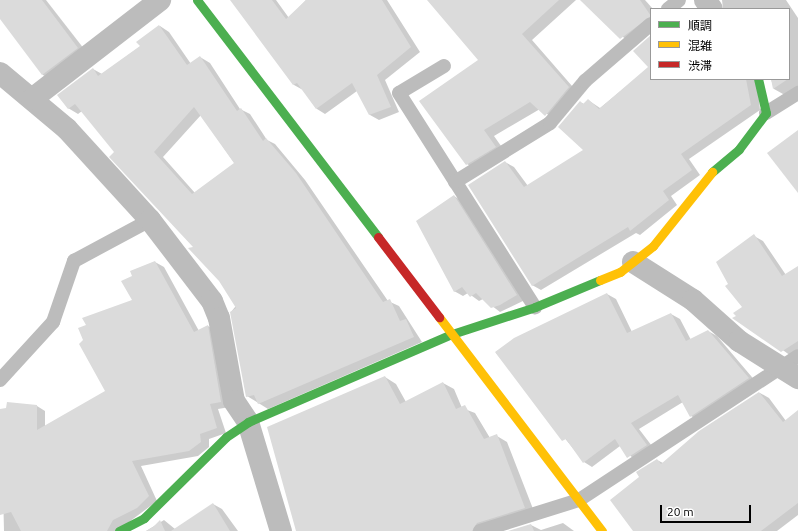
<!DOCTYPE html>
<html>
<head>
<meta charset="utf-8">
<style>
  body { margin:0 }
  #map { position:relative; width:798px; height:531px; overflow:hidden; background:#fff; font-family:Ubuntu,"Noto Sans JP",sans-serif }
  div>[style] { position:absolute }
  .shadow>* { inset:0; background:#0003 }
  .building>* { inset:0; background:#dbdbdb }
  .lane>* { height:14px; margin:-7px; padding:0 7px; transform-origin:7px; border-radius:7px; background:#bcbcbc }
  .street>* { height:22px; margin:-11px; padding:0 11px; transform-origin:11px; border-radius:11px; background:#bcbcbc }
  .fast>* { height:9px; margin:-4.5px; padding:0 4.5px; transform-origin:4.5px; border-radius:4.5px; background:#4caf50 }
  .slow>* { height:9px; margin:-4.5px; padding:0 4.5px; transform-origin:4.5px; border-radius:4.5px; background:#ffc107 }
  .jam>* { height:9px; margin:-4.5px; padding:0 4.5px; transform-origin:4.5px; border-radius:4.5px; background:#c62828 }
  span { translate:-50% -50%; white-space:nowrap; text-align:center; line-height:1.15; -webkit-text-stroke:4px #fff; paint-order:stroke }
  .legend { position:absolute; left:650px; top:8px; width:140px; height:72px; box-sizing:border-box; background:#fff; border:1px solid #999; margin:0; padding:5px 7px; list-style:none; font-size:12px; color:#000 }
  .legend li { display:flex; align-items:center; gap:8px; height:20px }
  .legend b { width:20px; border:1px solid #999 }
  .scale { position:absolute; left:660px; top:505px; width:91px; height:18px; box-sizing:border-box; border:2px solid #000; border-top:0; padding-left:5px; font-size:12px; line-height:14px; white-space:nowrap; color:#000; -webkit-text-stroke:3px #fff; paint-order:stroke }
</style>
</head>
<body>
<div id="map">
  <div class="shadow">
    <i style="clip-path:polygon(0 0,46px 0,88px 54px,53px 81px,43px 75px,0 18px)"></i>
    <i style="clip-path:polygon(231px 0,276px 0,289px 18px,306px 0,387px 0,420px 52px,385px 80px,399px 112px,379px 120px,370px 115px,357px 91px,325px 114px,317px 109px,303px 90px,294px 85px)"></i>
    <i style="clip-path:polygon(429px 0,576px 0,532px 40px,579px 94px,557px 121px,540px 109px,494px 136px,506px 153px,478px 171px,467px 164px,480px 60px)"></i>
    <i style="clip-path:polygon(582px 0,645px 0,653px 9px,651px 28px,632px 45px)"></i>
    <i style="clip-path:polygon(722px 0,786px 0,798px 18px,798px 91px,791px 96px,783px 94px,774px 89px,771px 79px,789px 79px,789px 9px,723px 9px)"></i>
    <i style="clip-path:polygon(evenodd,160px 26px,169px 32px,191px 64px,200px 57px,210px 63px,240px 109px,250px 114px,267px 140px,275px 144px,305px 180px,388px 301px,399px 306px,422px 342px,268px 409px,247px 396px,231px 312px,239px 302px,82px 111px,78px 114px,68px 108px,93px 69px,102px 74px,141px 46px,160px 26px,201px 115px,235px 164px,195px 193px,163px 157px,201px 115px)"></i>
    <i style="clip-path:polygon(651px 37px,651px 79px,757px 79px,760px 110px,689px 159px,700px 175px,671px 196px,677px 205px,640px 235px,636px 233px,541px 290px,532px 285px,505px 162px,514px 167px,528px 186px,585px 150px,580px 102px,584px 104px,588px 100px,600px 108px,650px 67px)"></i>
    <i style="clip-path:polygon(454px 196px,462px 201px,525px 300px,500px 312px,483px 299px,479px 301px,468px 293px,463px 296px,454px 291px)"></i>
    <i style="clip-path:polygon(754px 236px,763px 241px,786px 275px,798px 267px,798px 352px,791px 356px,737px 317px,743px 307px,729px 285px)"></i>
    <i style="clip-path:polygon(155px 262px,164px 267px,199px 331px,208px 326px,216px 331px,230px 407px,218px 409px,226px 433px,209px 439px,209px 447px,198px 456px,141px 466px,157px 501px,117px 531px,4px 531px,1px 410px,37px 406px,45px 411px,45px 426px,106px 392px,84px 340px,88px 325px,133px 300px)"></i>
    <i style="clip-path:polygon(607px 294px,616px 299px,632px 332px,671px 314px,680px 319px,691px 340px,708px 331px,717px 336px,757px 383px,700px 421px,691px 416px,683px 402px,639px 429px,655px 450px,637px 462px,620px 446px,592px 467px,584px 462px,496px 353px)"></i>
    <i style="clip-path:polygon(385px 377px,396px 384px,406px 402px,443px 383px,454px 389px,462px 408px,475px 413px,490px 438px,497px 436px,507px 442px,535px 514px,475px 531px,298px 531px)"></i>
    <i style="clip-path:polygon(760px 393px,769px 398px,786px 421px,798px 411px,798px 515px,777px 531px,635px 531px,641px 477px,657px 460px,663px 463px)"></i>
    <i style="clip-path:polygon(213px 504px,222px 509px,238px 531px,146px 531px,164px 520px,175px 529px)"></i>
    <i style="clip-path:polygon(563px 523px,574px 531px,512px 531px,531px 525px,541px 530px)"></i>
  </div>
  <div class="building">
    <i style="clip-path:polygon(0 0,42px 0,78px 48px,42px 75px,0 19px)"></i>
    <i style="clip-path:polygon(230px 0,272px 0,286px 19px,306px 0,382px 0,411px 47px,377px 75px,391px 107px,369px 115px,352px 83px,316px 109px,297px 83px,293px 85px)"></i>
    <i style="clip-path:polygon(427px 0,559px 0,522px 34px,569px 87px,545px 116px,530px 102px,484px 130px,496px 147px,466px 165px,419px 101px,478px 60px)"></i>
    <i style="clip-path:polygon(580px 0,640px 0,651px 16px,620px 39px)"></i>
    <i style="clip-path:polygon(evenodd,159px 25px,187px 65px,200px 56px,237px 111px,241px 108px,263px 141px,266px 138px,296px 173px,383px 302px,390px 299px,400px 321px,406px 319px,414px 337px,258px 404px,254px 395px,246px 397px,230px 312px,236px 308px,219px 281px,188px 248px,193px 247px,109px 157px,114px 152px,75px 104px,68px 109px,57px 95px,93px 68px,98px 76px,140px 46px,136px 42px,159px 25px,194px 107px,234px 163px,192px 194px,154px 152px,194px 107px)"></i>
    <i style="clip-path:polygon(651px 35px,651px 79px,746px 79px,751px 105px,681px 154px,692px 170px,663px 191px,669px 200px,630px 231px,628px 227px,532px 286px,468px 185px,505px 161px,524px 187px,583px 150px,558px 127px,580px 101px,583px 104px,588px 99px,599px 109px,648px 67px,633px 51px)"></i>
    <i style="clip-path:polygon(771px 79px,788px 79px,773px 89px)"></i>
    <i style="clip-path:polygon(798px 130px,798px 193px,767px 153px)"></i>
    <i style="clip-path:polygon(454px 195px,517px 295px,500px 305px,491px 308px,476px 293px,470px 297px,462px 287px,454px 292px,416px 221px)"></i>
    <i style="clip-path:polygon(754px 234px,782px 276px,798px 266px,798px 341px,781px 352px,732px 318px,736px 316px,733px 313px,742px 307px,725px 286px,728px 284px,716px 262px)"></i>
    <i style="clip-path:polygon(155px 261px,194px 332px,208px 325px,221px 402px,210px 404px,217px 428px,200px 434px,201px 442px,189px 451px,132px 461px,149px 496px,137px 508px,113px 520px,107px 531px,21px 531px,11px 512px,0 515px,0 409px,6px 408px,7px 402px,37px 405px,37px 430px,105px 391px,79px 344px,83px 340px,78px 328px,86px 325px,82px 318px,132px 300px,121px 281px,132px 276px,130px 271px)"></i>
    <i style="clip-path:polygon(607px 293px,627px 333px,671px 313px,686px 341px,708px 330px,749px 378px,690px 417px,678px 395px,631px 423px,647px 445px,627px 458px,615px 439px,583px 463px,566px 439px,562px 441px,495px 352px,514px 338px)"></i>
    <i style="clip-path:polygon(385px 376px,400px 404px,443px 382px,456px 409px,465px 405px,484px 439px,497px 434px,525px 508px,477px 523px,472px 531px,296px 531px,267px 427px)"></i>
    <i style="clip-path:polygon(759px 392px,783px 422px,798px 410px,798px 503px,761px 531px,633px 531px,610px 500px,639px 477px,636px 472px,657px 459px,661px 464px,699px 431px)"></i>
    <i style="clip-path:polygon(213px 503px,230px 531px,171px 531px)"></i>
    <i style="clip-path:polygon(160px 520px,165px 531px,146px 531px,153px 527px)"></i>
    <i style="clip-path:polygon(531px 524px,534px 531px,508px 531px)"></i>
  </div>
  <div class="lane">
    <i style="left:668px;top:9px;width:14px;rotate:-39deg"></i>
    <i style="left:444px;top:66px;width:52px;rotate:149deg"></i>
    <i style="left:399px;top:93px;width:254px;rotate:57.6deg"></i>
    <i style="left:766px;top:113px;width:38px;rotate:-32deg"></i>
    <i style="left:455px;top:182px;width:112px;rotate:-31.8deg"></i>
    <i style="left:550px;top:123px;width:55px;rotate:-50.2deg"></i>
    <i style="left:585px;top:81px;width:87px;rotate:-40.8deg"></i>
    <i style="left:0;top:380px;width:79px;rotate:-47.6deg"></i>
    <i style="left:53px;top:322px;width:65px;rotate:-71deg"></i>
    <i style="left:74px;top:261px;width:86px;rotate:-28.3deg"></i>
    <i style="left:480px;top:531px;width:104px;rotate:-17.4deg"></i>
    <i style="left:579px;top:500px;width:262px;rotate:-33.3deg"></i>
  </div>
  <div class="street">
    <i style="left:705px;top:0;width:11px;rotate:52deg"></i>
    <i style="left:0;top:73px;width:87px;rotate:39.9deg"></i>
    <i style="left:67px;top:129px;width:123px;rotate:47.6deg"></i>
    <i style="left:150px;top:220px;width:102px;rotate:52.6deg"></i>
    <i style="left:212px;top:301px;width:18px;rotate:68deg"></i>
    <i style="left:219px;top:318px;width:84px;rotate:79.8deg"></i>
    <i style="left:234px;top:401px;width:25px;rotate:56deg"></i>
    <i style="left:248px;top:422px;width:114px;rotate:73.2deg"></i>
    <i style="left:32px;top:99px;width:162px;rotate:-37.7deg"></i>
    <i style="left:633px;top:262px;width:71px;rotate:32.3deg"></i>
    <i style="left:693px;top:300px;width:62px;rotate:41.7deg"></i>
    <i style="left:739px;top:341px;width:70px;rotate:32.1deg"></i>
  </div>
  <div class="fast">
    <i style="left:197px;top:0;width:298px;rotate:52.6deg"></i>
    <i style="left:712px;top:172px;width:35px;rotate:-40deg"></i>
    <i style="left:739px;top:149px;width:45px;rotate:-53.1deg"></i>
    <i style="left:766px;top:113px;width:35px;rotate:-103deg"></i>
    <i style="left:119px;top:531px;width:28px;rotate:-27deg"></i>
    <i style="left:144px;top:518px;width:115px;rotate:-44.6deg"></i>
    <i style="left:226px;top:437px;width:27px;rotate:-34deg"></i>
    <i style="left:248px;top:422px;width:219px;rotate:-23.4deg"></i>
    <i style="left:449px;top:335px;width:90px;rotate:-18deg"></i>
    <i style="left:535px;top:307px;width:70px;rotate:-22.6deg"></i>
  </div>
  <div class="slow">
    <i style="left:600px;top:280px;width:22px;rotate:-22deg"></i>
    <i style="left:620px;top:272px;width:42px;rotate:-38.2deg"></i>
    <i style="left:653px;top:246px;width:95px;rotate:-51.4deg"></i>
    <i style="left:439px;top:317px;width:269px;rotate:52.7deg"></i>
  </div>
  <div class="jam">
    <i style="left:378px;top:237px;width:101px;rotate:52.7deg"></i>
  </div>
  <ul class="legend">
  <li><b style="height:5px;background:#4caf50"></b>順調</li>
  <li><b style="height:5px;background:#ffc107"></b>混雑</li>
  <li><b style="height:5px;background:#c62828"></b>渋滞</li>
  </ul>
  <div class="scale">20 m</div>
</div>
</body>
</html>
